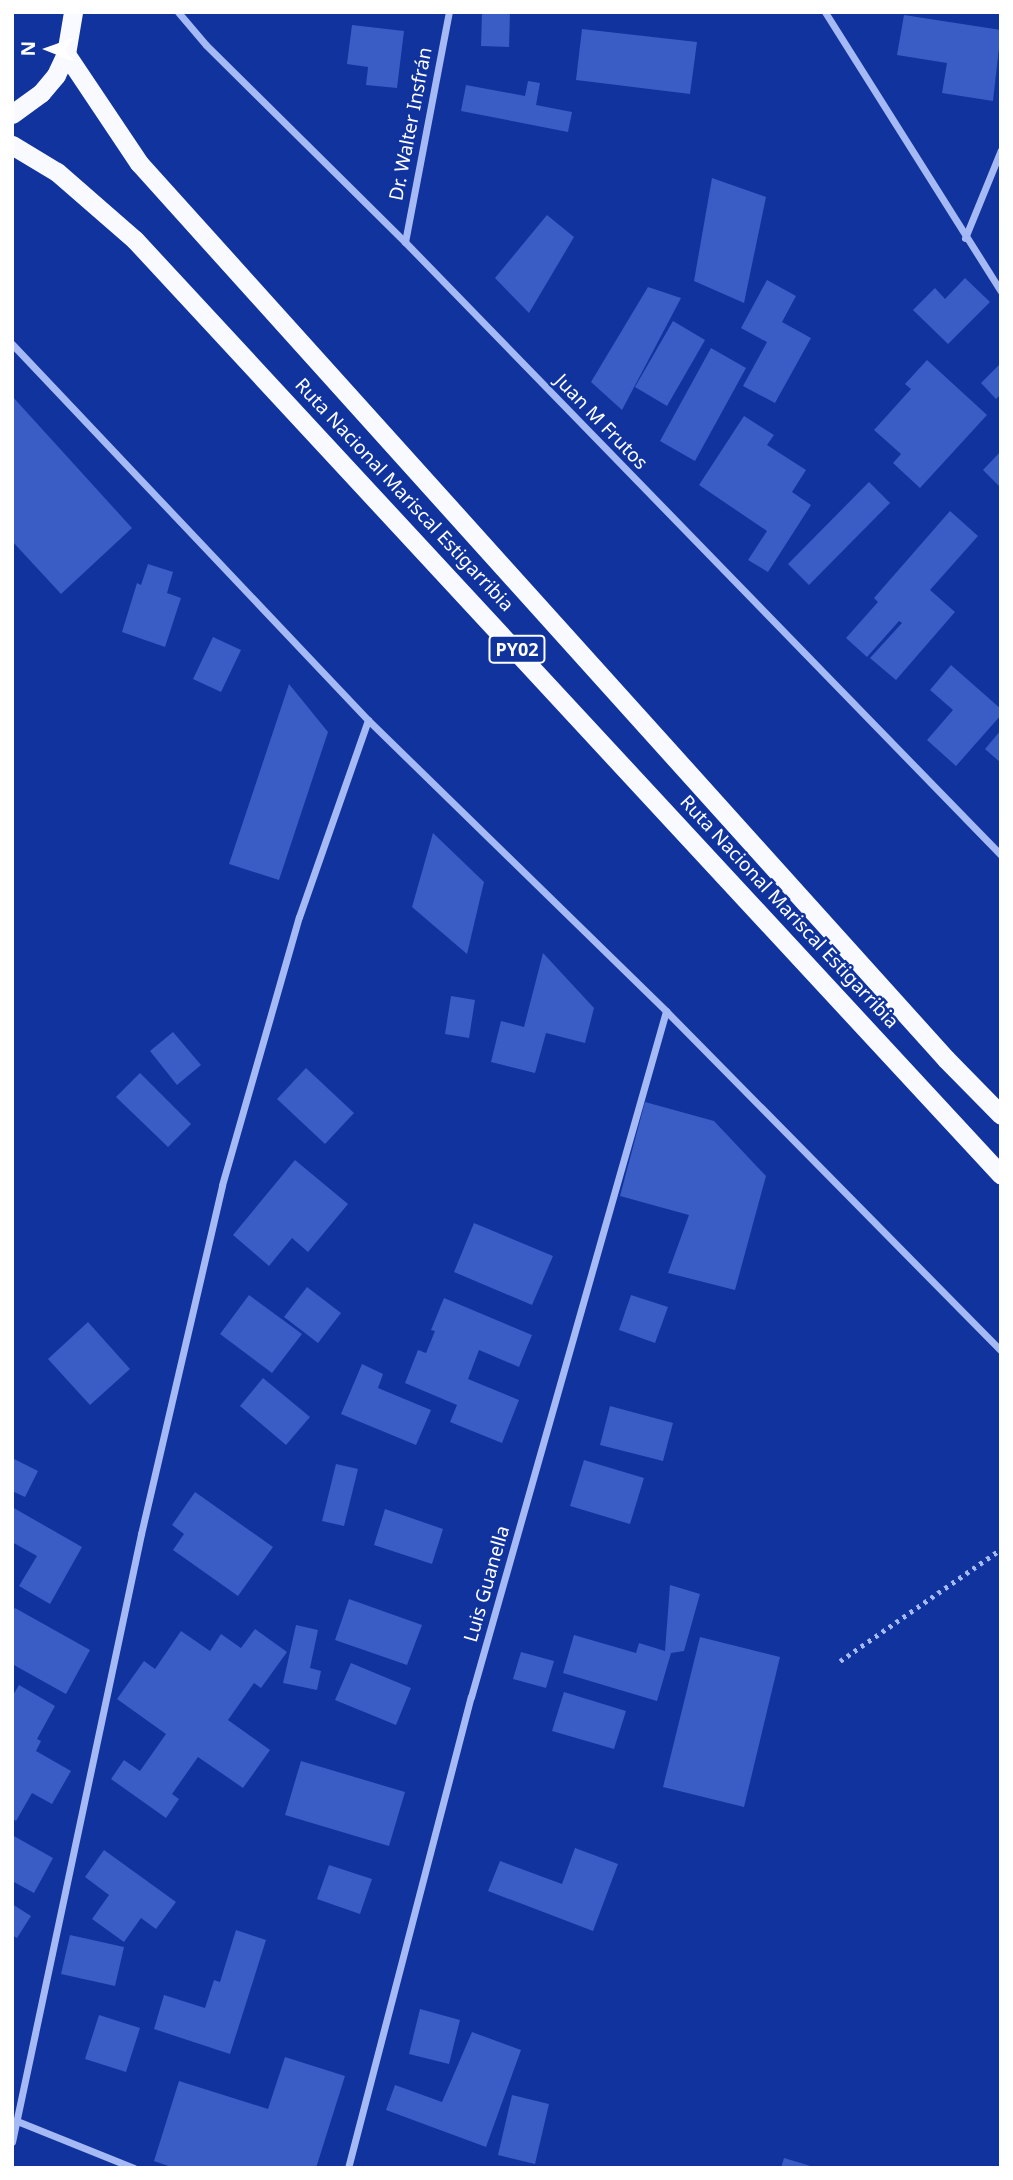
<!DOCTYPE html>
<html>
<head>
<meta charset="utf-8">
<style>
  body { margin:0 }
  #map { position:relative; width:1013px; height:2180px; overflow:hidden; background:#10339e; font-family:"Noto Sans",sans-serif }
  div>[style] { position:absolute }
  .building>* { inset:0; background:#395cc5 }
  .path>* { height:4.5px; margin-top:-2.25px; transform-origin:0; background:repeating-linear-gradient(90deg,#a5baf5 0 3.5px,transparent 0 8.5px) }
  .minor>* { height:7px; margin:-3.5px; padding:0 3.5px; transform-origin:3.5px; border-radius:3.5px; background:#a5baf5 }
  .trunk>* { height:19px; margin:-9.5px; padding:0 9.5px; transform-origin:9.5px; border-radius:9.5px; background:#f9faff }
  span { translate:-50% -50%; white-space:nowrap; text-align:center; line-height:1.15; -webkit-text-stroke:5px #10339e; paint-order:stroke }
  .shield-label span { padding:2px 5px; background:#10339e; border:2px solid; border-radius:5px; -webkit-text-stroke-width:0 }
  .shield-label { font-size:18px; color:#fff; font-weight:700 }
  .street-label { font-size:19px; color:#fff }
  .frame { position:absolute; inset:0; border:14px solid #fff; pointer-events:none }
  .north { position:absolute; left:14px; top:14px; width:70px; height:70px; -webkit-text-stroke:5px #10339e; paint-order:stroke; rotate:271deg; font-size:19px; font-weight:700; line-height:28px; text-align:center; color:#fff }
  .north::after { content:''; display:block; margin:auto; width:24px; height:32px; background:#fff; clip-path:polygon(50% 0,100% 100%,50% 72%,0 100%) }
</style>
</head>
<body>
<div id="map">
  <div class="building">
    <i style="clip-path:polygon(482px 12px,510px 12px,509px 47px,481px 46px)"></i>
    <i style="clip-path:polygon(904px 15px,1001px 30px,993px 101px,942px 93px,947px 63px,897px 55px)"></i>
    <i style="clip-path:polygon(352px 25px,404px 31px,397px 88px,366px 85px,368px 67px,347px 64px)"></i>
    <i style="clip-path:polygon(582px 29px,697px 42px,690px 94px,576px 80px)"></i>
    <i style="clip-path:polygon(528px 81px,540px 83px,536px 105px,572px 112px,568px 132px,461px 111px,466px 85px,525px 96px)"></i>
    <i style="clip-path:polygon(712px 178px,766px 197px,744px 303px,694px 281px)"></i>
    <i style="clip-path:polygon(547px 215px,574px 237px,529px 313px,495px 278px)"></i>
    <i style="clip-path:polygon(965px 278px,990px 302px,948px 344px,913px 310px,935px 288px,945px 299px)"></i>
    <i style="clip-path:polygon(767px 280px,796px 296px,782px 322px,811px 338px,775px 403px,743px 386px,767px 342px,741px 328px)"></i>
    <i style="clip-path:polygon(648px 287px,681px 298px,622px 410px,591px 382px)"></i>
    <i style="clip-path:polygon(673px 321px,705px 340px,667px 406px,635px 387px)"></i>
    <i style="clip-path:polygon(711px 348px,746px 368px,695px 461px,660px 441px)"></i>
    <i style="clip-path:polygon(927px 360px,987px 415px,920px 488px,893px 463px,901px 454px,874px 430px,911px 389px,905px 384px)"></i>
    <i style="clip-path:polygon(1001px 363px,1001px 394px,996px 399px,981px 383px)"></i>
    <i style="clip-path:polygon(12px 396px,132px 528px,61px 594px,12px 541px)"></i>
    <i style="clip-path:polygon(744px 416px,774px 435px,767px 445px,806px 470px,792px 492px,811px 505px,768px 572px,748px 560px,767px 531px,699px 485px)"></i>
    <i style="clip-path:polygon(1001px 451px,1001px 488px,983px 470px)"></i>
    <i style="clip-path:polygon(869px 482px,890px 503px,809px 585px,788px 564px)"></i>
    <i style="clip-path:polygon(950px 511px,978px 536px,930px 590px,955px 612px,896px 680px,870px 658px,902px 623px,899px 621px,867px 657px,846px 638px,878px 602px,874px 598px)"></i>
    <i style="clip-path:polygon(148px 564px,173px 572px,167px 593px,181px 598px,165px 647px,122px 632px,137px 583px,141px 585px)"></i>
    <i style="clip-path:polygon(213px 637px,241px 650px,221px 692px,193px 679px)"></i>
    <i style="clip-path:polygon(951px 665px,1001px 709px,1001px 715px,956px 766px,927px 740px,953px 710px,930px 690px)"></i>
    <i style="clip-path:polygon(289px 684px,328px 732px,279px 880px,229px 864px)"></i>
    <i style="clip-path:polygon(1001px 730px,1001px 763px,985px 749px)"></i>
    <i style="clip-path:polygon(433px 833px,484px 882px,467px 954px,412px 907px)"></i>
    <i style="clip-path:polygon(543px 953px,594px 1008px,585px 1043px,546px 1033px,535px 1073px,491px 1062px,501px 1021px,524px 1027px)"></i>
    <i style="clip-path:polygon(451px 996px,475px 1000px,469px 1038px,445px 1034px)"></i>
    <i style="clip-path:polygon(173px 1032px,201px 1065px,177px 1085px,150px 1051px)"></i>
    <i style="clip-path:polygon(306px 1068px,354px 1113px,325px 1144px,277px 1099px)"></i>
    <i style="clip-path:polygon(140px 1073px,191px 1124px,168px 1147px,116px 1097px)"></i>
    <i style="clip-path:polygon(645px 1102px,714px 1121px,766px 1176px,735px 1290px,668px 1273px,689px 1215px,620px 1196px)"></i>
    <i style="clip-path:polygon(295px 1160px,348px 1204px,308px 1252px,292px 1238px,269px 1266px,233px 1235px)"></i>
    <i style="clip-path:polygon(474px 1223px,553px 1256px,532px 1305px,454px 1272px)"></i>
    <i style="clip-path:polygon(307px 1287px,341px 1313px,318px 1343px,284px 1317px)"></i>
    <i style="clip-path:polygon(249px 1295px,302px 1334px,272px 1373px,220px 1334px)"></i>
    <i style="clip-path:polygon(631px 1295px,668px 1307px,655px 1343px,619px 1330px)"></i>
    <i style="clip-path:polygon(444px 1298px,532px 1335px,519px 1367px,479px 1350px,468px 1379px,519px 1400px,502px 1443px,450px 1422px,457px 1405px,405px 1383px,418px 1350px,426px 1353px,435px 1331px,431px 1330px)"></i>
    <i style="clip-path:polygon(88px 1322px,130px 1369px,90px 1405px,48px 1359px)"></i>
    <i style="clip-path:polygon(362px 1364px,383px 1374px,378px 1388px,431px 1410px,416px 1445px,341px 1414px)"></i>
    <i style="clip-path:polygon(263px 1378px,310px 1417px,286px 1445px,240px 1406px)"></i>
    <i style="clip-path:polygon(610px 1406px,673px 1423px,663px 1461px,600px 1445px)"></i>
    <i style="clip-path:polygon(12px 1458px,38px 1471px,25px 1497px,12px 1491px)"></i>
    <i style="clip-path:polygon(584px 1460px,644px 1478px,630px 1524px,570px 1506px)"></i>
    <i style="clip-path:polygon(336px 1464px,358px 1469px,344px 1526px,322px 1521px)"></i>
    <i style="clip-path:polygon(195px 1492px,273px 1547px,238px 1596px,173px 1550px,184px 1534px,172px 1525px)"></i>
    <i style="clip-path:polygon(12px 1507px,82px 1547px,50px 1604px,19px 1586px,37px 1556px,12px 1542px)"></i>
    <i style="clip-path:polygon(385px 1509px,443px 1529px,432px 1564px,374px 1545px)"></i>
    <i style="clip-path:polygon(670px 1585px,700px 1594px,684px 1651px,671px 1653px,657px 1701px,563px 1673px,574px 1635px,636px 1653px,639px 1643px,665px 1651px)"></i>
    <i style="clip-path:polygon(349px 1599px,422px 1625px,407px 1665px,335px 1640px)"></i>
    <i style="clip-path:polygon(15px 1608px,90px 1650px,66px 1694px,12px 1664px,12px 1613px)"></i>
    <i style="clip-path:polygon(296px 1625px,318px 1630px,310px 1668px,321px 1671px,317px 1690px,283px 1683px)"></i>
    <i style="clip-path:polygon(255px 1629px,287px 1652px,261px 1688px,254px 1683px,228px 1720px,270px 1750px,243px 1788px,198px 1757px,172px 1794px,179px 1799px,166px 1818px,111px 1779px,124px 1760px,140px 1771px,166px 1734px,117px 1699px,144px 1661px,155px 1669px,181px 1631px,210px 1651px,221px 1634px,241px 1648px)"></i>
    <i style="clip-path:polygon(700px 1637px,780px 1657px,744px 1807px,663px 1787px)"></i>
    <i style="clip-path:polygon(521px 1652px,554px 1661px,546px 1688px,513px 1679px)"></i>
    <i style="clip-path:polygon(351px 1663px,411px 1688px,396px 1725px,335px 1700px)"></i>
    <i style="clip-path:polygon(19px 1685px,55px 1706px,37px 1739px,41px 1741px,36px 1751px,71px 1771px,52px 1804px,32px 1793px,16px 1821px,12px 1818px,12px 1697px)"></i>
    <i style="clip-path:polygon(564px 1692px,626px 1711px,614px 1749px,552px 1731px)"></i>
    <i style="clip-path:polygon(301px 1761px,405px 1792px,389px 1846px,285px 1815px)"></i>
    <i style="clip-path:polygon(12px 1835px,53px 1858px,34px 1893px,12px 1881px)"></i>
    <i style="clip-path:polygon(575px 1848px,618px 1864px,593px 1931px,488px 1891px,500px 1861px,562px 1884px)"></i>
    <i style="clip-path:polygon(104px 1850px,176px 1902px,156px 1929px,141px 1918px,124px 1942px,92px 1919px,109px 1895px,85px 1877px)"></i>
    <i style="clip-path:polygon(329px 1865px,372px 1879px,360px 1914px,317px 1899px)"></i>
    <i style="clip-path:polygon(12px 1904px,31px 1916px,17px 1938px,12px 1935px)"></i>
    <i style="clip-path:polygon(236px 1930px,266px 1940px,230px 2054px,154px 2029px,164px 1995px,205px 2008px,214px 1980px,220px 1982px)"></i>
    <i style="clip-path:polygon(70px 1935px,124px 1947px,115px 1986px,61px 1974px)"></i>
    <i style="clip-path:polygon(420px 2009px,460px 2020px,449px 2064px,409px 2054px)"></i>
    <i style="clip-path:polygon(99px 2015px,140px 2028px,126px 2072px,85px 2059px)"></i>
    <i style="clip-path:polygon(472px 2032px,521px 2050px,486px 2147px,386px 2110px,395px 2085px,442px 2102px)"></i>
    <i style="clip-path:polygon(285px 2057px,345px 2076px,316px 2168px,174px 2168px,154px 2161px,179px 2081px,268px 2109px)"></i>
    <i style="clip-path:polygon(512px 2095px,549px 2104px,535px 2164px,498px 2155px)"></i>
    <i style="clip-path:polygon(784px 2158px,814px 2167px,814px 2168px,781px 2168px)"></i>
  </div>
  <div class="path">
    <i style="left:840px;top:1661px;width:196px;rotate:-34.8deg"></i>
  </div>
  <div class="minor">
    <i style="left:178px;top:12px;width:43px;rotate:49.7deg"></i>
    <i style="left:206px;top:45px;width:280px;rotate:44.7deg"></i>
    <i style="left:405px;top:242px;width:855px;rotate:45.81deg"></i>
    <i style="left:825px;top:12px;width:330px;rotate:57.8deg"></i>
    <i style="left:965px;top:238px;width:95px;rotate:-67.8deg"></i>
    <i style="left:405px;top:242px;width:234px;rotate:-79.2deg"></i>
    <i style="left:12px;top:344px;width:518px;rotate:46.57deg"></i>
    <i style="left:368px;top:720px;width:417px;rotate:44.3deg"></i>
    <i style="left:666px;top:1011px;width:477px;rotate:45.4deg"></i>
    <i style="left:17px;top:2121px;width:126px;rotate:21.9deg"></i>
    <i style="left:12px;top:2142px;width:622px;rotate:-78.02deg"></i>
    <i style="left:141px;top:1534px;width:358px;rotate:-76.9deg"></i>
    <i style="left:222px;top:1185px;width:279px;rotate:-74deg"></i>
    <i style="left:299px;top:917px;width:209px;rotate:-70.7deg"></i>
    <i style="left:348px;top:2168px;width:487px;rotate:-75.4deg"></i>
    <i style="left:471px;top:1697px;width:713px;rotate:-74.13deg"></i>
  </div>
  <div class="trunk">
    <i style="left:66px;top:54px;width:131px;rotate:56.2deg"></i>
    <i style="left:139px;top:163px;width:1206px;rotate:47.99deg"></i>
    <i style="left:946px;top:1059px;width:78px;rotate:45.5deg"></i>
    <i style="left:12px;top:114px;width:36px;rotate:-36deg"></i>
    <i style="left:41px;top:93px;width:23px;rotate:-50deg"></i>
    <i style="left:56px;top:75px;width:23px;rotate:-65deg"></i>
    <i style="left:66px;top:54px;width:43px;rotate:-80.5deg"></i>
    <i style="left:12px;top:145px;width:52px;rotate:31deg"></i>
    <i style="left:57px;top:172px;width:103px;rotate:41.1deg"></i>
    <i style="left:135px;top:240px;width:1274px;rotate:47.19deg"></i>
  </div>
  <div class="shield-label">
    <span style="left:517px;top:649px">PY02</span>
  </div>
  <div class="street-label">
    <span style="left:411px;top:124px;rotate:-79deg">Dr. Walter Insfrán</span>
    <span style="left:601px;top:422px;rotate:46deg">Juan M Frutos</span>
    <span style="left:404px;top:495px;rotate:47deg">Ruta Nacional Mariscal Estigarribia</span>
    <span style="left:789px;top:912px;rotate:47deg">Ruta Nacional Mariscal Estigarribia</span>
    <span style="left:487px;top:1584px;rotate:-74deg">Luis Guanella</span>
  </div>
  <div class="frame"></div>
  <div class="north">N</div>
</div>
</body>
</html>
